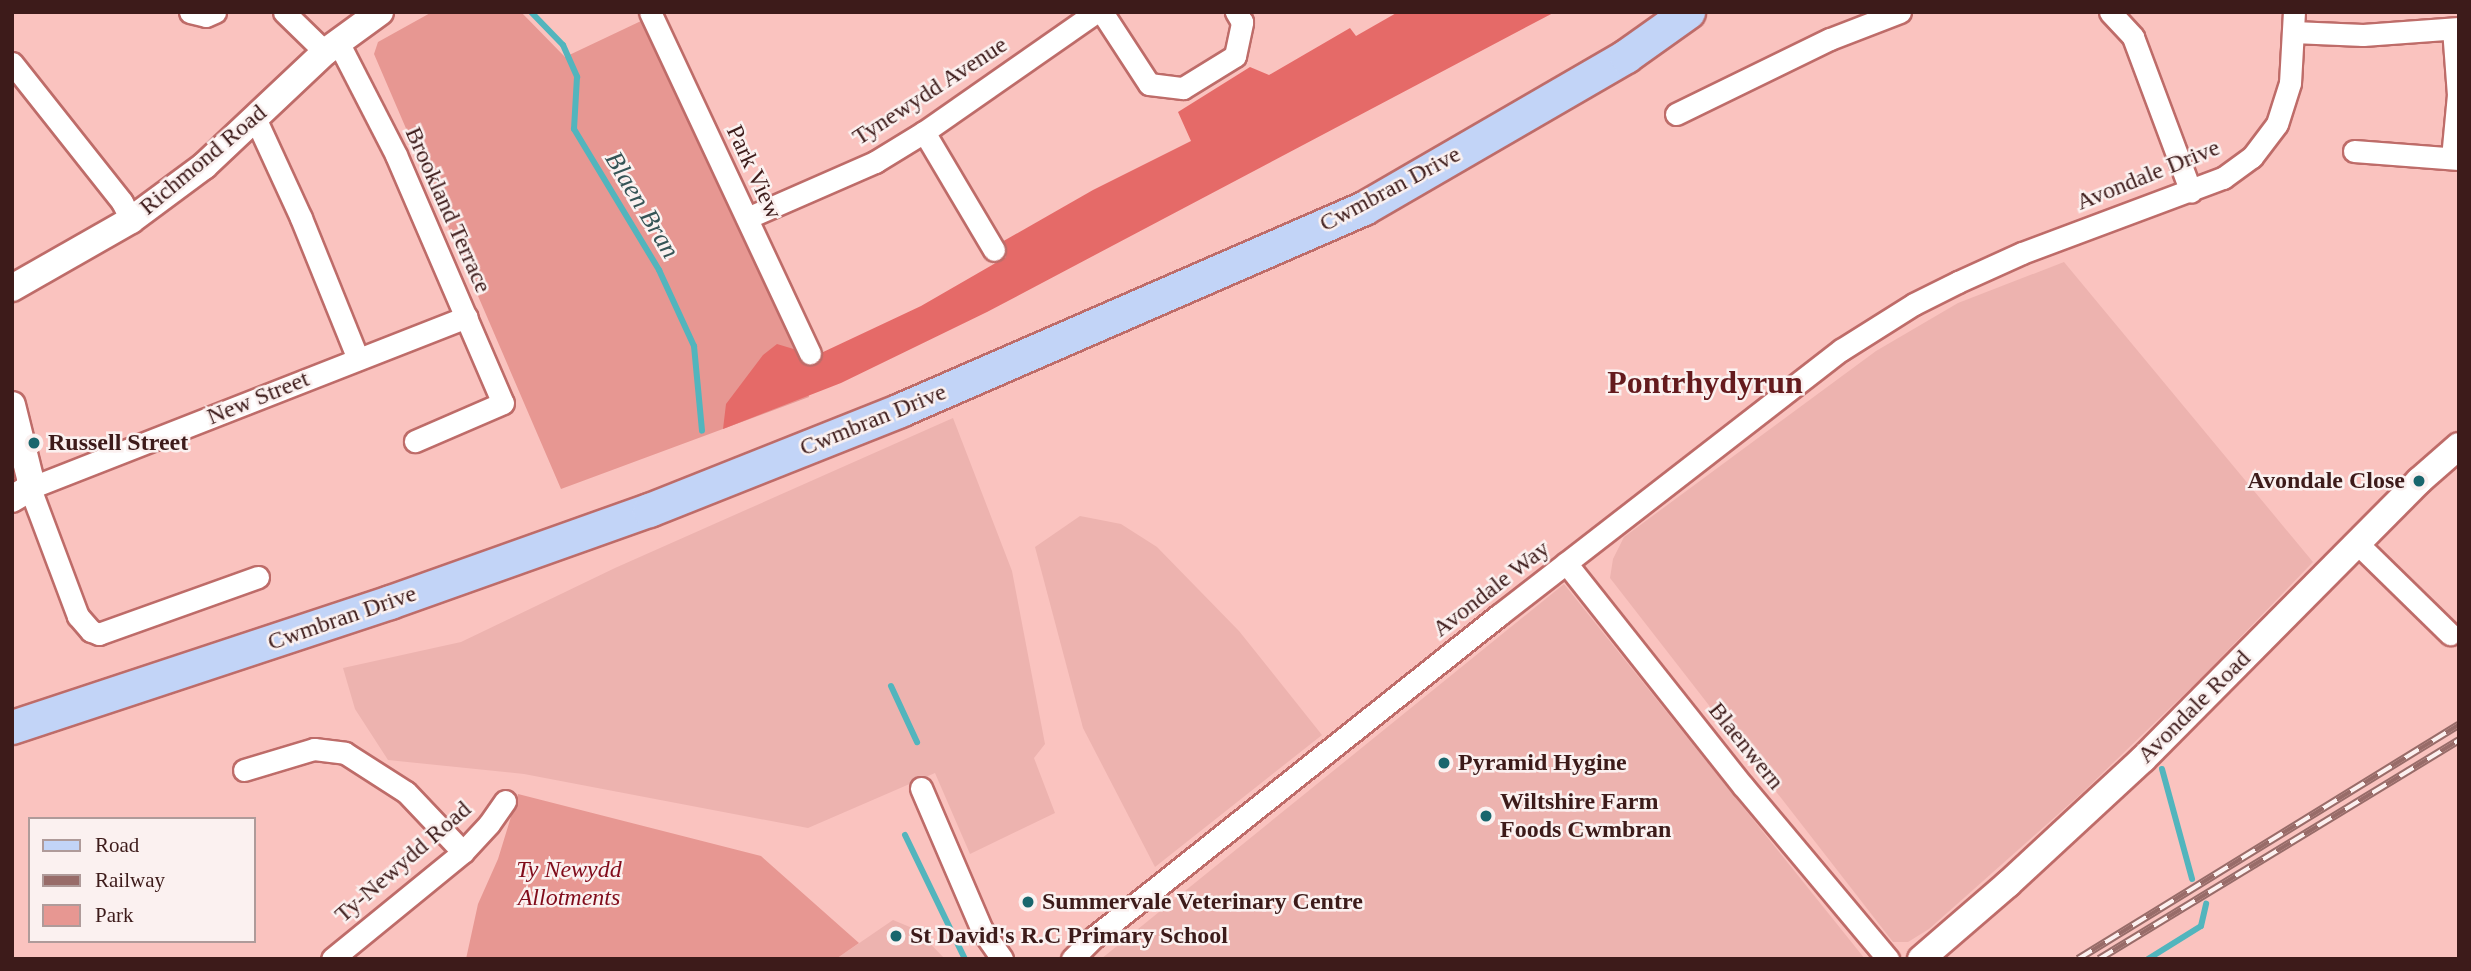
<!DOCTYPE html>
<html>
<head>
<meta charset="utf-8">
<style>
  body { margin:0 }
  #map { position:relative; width:2471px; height:971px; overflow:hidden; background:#fac3bf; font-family:"Times New Roman",serif }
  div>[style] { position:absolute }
  .built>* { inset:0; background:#edb3af }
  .green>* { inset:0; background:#e79792 }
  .forest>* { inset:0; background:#e56a68 }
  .stream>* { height:6px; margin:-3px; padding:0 3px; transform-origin:3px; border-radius:3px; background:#52b5bd }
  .roads { filter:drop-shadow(2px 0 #be6c69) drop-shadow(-2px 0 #be6c69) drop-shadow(0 2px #be6c69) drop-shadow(0 -2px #be6c69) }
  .minor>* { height:21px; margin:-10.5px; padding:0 10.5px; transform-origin:10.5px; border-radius:10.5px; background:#fff }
  .tertiary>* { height:26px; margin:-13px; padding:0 13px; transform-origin:13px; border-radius:13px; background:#fff }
  .primary>* { height:33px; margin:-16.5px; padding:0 16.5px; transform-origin:16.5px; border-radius:16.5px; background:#c2d4f7 }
  .rail>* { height:8px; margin-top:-4px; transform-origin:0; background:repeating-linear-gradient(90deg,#fbf1f0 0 16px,#986c69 0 32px); box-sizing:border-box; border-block:2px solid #986c69 }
  .dots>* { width:19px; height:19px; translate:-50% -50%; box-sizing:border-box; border:4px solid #fbf1f0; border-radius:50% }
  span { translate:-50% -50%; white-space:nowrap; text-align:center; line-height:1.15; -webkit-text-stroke:5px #fbf1f0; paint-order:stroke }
  .street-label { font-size:24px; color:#3d1b1a }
  .poi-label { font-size:24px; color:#3d1b1a; font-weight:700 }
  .left { translate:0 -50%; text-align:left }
  .right { translate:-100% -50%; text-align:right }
  .park-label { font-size:24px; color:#800b1a; font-style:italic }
  .water-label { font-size:26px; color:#355456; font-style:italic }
  .district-label { font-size:32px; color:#641a1d; font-weight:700 }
  .frame { position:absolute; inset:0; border:14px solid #3d1b1a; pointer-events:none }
  .legend { position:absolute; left:28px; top:817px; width:228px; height:126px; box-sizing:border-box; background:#fbf1f0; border:2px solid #af9b9a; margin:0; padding:9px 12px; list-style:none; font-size:21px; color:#3d1b1a }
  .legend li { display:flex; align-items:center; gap:14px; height:35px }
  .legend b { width:35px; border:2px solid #af9b9a }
</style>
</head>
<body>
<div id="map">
  <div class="built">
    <i style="clip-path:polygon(2064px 262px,2313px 562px,2201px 678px,2082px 793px,1929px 929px,1908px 942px,1893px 942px,1610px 578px,1613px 559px,1624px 537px,1876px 351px,1958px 303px)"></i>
    <i style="clip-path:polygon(953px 418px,1012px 571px,1045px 744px,1034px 758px,1055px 813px,970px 854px,935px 773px,808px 828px,524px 774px,388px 760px,355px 709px,343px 668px,461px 642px,615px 568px)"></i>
    <i style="clip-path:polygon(1080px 516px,1121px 524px,1157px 547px,1239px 631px,1322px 735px,1155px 867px,1083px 728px,1035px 547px)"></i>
    <i style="clip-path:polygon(1564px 584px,1865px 959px,1101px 959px)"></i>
    <i style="clip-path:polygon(893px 920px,917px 930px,945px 959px,836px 959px)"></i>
  </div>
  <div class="green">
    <i style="clip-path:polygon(432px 12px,521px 12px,565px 57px,641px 21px,803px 362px,809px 397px,561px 489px,374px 54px,378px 42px)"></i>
    <i style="clip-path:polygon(518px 794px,761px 856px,859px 943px,836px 959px,466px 959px,478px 904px,498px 859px)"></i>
  </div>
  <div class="forest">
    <i style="clip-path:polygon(1398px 12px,1555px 12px,987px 312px,841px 383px,723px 429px,726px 404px,763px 355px,777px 344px,797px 350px,804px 361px,921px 306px,1006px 257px,1000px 243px,1093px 190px,1191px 141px,1178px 112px,1250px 67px,1269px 75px,1350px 28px,1356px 36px)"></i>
  </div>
  <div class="stream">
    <i style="left:531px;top:12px;width:46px;rotate:45.9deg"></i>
    <i style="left:563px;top:45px;width:35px;rotate:66deg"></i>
    <i style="left:577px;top:77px;width:52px;rotate:93.3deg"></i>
    <i style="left:574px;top:129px;width:165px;rotate:58.9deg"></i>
    <i style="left:659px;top:270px;width:84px;rotate:65.3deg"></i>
    <i style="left:694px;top:346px;width:85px;rotate:84.6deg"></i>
    <i style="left:891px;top:686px;width:62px;rotate:65.1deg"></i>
    <i style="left:2162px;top:769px;width:114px;rotate:74.7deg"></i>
    <i style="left:905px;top:835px;width:138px;rotate:64.2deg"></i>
    <i style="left:2148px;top:959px;width:62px;rotate:-31.9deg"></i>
    <i style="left:2201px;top:926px;width:23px;rotate:-77deg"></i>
  </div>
  <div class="roads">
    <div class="minor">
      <i style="left:190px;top:12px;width:16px;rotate:14deg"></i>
      <i style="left:206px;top:16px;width:10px;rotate:-24deg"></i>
      <i style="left:284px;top:12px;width:57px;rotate:44.3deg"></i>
      <i style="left:650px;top:12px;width:377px;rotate:64.9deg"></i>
      <i style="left:1102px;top:12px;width:86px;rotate:56.9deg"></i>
      <i style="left:1149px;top:84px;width:34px;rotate:7deg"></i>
      <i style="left:1183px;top:88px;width:61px;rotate:-31.6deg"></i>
      <i style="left:1235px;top:56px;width:35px;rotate:-78deg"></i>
      <i style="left:1242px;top:22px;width:12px;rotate:-121deg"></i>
      <i style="left:2110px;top:12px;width:34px;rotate:47deg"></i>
      <i style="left:2133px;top:37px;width:165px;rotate:69.5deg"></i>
      <i style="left:2293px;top:32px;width:70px;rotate:2.5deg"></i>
      <i style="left:2363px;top:35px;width:96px;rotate:-4.2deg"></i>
      <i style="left:338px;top:42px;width:127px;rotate:62.8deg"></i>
      <i style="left:396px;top:155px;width:270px;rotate:66.7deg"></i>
      <i style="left:503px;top:403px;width:96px;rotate:156.6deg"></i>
      <i style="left:12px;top:63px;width:177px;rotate:51.6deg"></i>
      <i style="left:122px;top:202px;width:20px;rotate:63deg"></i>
      <i style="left:1676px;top:114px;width:171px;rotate:-26deg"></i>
      <i style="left:1830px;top:39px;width:75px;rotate:-21.1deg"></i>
      <i style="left:255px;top:118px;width:110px;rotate:65.3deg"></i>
      <i style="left:301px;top:218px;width:152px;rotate:68deg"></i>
      <i style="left:924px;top:132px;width:137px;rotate:59.3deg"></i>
      <i style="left:2354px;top:151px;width:105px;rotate:4.4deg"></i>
      <i style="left:2452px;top:158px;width:63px;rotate:-84.6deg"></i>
      <i style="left:2458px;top:95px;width:66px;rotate:-94.3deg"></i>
      <i style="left:747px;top:218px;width:140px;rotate:-23.6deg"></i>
      <i style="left:875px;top:162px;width:57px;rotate:-31.5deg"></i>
      <i style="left:924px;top:132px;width:210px;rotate:-34.9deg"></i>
      <i style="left:2358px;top:544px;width:129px;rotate:44.4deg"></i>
      <i style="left:1566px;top:563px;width:285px;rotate:51.6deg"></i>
      <i style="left:1743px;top:786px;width:226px;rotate:50deg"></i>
      <i style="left:258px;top:577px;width:169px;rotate:160.3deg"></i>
      <i style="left:99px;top:634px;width:9px;rotate:-159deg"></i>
      <i style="left:91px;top:631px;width:20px;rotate:-131deg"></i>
      <i style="left:78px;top:616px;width:137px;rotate:-110.6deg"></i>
      <i style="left:30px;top:488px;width:469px;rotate:-21.4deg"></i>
      <i style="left:244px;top:770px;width:73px;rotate:-16.7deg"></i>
      <i style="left:314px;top:749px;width:31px;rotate:7deg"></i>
      <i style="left:345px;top:753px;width:72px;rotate:32.6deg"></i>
      <i style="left:406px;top:792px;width:83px;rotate:46.5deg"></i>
      <i style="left:921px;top:788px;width:155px;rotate:66.8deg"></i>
      <i style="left:982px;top:930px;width:35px;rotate:55deg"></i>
      <i style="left:332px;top:959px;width:169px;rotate:-39.2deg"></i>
      <i style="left:463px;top:852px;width:38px;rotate:-47deg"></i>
      <i style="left:489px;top:824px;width:28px;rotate:-55deg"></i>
      <i style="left:1072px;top:959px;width:30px;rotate:-45deg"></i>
      <i style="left:1093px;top:938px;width:519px;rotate:-38.5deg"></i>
      <i style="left:1499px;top:615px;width:433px;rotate:-37.8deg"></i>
      <i style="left:1841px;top:350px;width:86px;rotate:-32.2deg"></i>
      <i style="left:1914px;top:304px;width:49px;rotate:-26.6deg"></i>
      <i style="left:1958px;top:282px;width:70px;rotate:-24.4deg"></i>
      <i style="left:2022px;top:253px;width:215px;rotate:-20.5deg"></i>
      <i style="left:2223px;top:178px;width:36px;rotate:-36deg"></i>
      <i style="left:2252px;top:157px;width:41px;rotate:-52.9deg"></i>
      <i style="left:2277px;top:124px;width:43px;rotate:-72.4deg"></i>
      <i style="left:2290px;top:83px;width:71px;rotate:-86.8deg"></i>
    </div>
    <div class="tertiary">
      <i style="left:12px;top:288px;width:137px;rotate:-29.7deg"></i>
      <i style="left:131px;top:220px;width:91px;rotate:-36.5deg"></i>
      <i style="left:204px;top:166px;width:166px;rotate:-43.3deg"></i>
      <i style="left:325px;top:52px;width:68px;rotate:-36deg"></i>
      <i style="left:12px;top:405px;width:75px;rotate:76.1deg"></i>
      <i style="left:30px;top:478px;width:10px;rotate:90deg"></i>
      <i style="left:30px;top:488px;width:21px;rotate:149deg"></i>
      <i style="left:1921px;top:959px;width:115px;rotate:-40.8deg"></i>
      <i style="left:2008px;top:884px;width:184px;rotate:-42.8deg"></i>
      <i style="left:2143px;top:759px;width:392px;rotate:-45.2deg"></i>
      <i style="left:2419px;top:481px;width:53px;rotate:-41.2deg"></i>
    </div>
    <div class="primary">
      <i style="left:12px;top:727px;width:398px;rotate:-18.3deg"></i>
      <i style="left:390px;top:602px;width:275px;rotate:-19.6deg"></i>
      <i style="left:649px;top:510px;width:270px;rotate:-21.7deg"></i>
      <i style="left:900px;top:410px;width:506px;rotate:-23.53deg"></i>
      <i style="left:1364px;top:208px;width:303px;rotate:-30.1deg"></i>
      <i style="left:1626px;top:56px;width:76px;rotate:-35.4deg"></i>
    </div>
  </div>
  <div class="rail">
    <i style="left:2078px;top:959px;width:447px;rotate:-31.6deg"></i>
    <i style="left:2099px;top:959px;width:421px;rotate:-31.3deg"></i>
  </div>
  <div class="dots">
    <i style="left:34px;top:443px;background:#19666d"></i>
    <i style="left:2419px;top:481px;background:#19666d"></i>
    <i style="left:1444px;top:763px;background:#19666d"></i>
    <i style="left:1486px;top:816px;background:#19666d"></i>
    <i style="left:1028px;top:902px;background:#19666d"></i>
    <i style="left:896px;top:936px;background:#19666d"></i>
  </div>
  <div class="street-label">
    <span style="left:930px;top:91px;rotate:-33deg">Tynewydd Avenue</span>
    <span style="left:203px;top:160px;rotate:-40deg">Richmond Road</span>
    <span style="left:754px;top:172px;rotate:65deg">Park View</span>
    <span style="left:2148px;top:175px;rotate:-22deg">Avondale Drive</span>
    <span style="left:1390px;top:189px;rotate:-28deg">Cwmbran Drive</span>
    <span style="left:448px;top:210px;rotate:66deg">Brookland Terrace</span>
    <span style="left:258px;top:398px;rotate:-22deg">New Street</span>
    <span style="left:873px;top:420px;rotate:-22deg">Cwmbran Drive</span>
    <span style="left:1491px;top:589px;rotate:-38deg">Avondale Way</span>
    <span style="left:342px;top:618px;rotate:-19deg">Cwmbran Drive</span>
    <span style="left:2194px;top:707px;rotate:-45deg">Avondale Road</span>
    <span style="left:1746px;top:746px;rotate:51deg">Blaenwern</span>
    <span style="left:403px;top:862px;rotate:-41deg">Ty-Newydd Road</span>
  </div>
  <div class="poi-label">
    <span class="left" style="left:48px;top:443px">Russell Street</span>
    <span class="right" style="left:2405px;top:481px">Avondale Close</span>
    <span class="left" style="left:1458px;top:763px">Pyramid Hygine</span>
    <span class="left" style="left:1500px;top:816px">Wiltshire Farm<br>Foods Cwmbran</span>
    <span class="left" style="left:1042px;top:902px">Summervale Veterinary Centre</span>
    <span class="left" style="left:910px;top:936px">St David's R.C Primary School</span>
  </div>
  <div class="park-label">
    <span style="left:569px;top:884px">Ty Newydd<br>Allotments</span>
  </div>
  <div class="water-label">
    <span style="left:642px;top:205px;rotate:59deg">Blaen Bran</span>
  </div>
  <div class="district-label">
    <span style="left:1705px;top:382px">Pontrhydyrun</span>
  </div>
  <div class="frame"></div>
  <ul class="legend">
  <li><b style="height:9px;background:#c2d4f7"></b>Road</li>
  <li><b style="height:9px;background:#986c69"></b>Railway</li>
  <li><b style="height:19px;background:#e79792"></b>Park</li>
  </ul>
</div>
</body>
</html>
